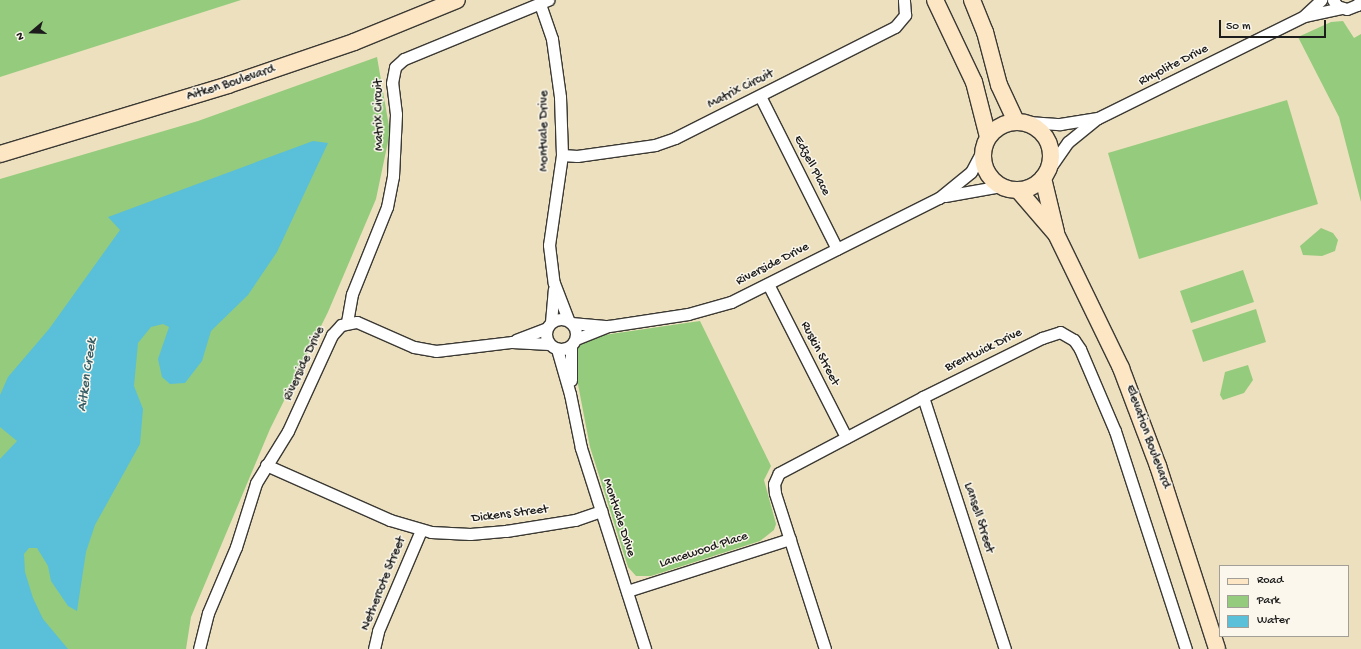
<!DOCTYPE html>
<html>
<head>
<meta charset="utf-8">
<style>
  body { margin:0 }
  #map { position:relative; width:1361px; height:649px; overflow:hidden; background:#ede0be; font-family:"Gochi Hand",sans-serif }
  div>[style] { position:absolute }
  .green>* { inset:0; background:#95cb7d }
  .water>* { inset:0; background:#5abfd8 }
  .roads { filter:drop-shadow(1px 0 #3b3934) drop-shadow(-1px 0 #3b3934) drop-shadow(0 1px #3b3934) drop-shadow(0 -1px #3b3934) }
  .street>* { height:11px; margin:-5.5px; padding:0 5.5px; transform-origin:5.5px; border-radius:5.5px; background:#fff }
  .street>.ring { margin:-5.5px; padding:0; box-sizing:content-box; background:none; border:11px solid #fff; border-radius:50% }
  .secondary>* { height:16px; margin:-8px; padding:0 8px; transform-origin:8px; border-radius:8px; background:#fce6c4 }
  .secondary>.ring { margin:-8px; padding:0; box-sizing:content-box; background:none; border:16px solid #fce6c4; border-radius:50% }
  span { translate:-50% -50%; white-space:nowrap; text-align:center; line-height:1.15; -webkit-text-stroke:3px #fbf7ec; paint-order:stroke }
  .street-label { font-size:13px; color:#1c1c1c }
  .water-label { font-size:14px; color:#355d67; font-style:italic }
  .legend { position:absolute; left:1219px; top:565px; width:130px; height:72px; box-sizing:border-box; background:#fbf7ec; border:1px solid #a29f99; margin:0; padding:5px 7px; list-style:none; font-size:12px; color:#1c1c1c }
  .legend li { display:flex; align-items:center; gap:8px; height:20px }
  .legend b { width:20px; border:1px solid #a29f99 }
  .north { position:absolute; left:12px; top:12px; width:40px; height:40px; -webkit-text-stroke:3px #fbf7ec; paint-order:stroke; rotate:251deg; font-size:11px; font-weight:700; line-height:16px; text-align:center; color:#1c1c1c }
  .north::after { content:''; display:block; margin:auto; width:14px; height:18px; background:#1c1c1c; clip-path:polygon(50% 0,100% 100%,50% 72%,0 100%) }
  .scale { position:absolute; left:1219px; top:20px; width:107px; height:18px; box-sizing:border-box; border:2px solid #1c1c1c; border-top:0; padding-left:5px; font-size:12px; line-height:14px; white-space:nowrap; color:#1c1c1c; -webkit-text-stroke:3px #fbf7ec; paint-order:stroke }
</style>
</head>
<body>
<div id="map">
  <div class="green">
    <i style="clip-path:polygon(0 0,241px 0,0 77px)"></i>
    <i style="clip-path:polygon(1343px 21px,1354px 38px,1361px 34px,1361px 202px,1339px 117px,1298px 37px,1331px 22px)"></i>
    <i style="clip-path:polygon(377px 57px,390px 132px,376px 199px,328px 312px,270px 429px,191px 617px,186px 649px,0 649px,0 179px,198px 121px)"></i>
    <i style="clip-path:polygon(1287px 100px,1318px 204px,1139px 259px,1108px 153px)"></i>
    <i style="clip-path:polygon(1321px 228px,1333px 233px,1338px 240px,1335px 251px,1322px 256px,1303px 255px,1300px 246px)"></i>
    <i style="clip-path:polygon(1243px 270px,1254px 302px,1191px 323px,1180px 291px)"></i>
    <i style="clip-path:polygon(1256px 309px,1266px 342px,1203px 362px,1192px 330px)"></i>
    <i style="clip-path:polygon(700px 321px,771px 466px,764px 480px,776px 524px,774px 530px,760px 541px,651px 576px,636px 576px,628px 567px,590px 447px,576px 374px,577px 349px,585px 340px,597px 336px)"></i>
    <i style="clip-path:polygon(1248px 365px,1253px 380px,1244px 393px,1223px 400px,1220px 395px,1225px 372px)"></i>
  </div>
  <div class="water">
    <i style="clip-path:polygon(313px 141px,328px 143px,277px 252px,248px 295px,211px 331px,202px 361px,185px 383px,170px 384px,162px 377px,158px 359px,169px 327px,163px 324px,151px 327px,138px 343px,134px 386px,143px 409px,140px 444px,95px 525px,86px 552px,77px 611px,68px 606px,51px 581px,48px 566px,37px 548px,29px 548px,24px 554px,25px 572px,33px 598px,43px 619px,68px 649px,0 649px,0 459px,17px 441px,0 427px,0 395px,8px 377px,49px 329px,120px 230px,108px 217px)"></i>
  </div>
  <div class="roads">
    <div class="street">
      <i style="left:1333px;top:0;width:7px;rotate:56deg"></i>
      <i style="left:1337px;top:6px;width:10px;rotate:17deg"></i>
      <i style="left:1347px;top:9px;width:11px;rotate:-22deg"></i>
      <i style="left:1357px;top:5px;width:6px;rotate:-51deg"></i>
      <i style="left:540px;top:4px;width:37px;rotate:71deg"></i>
      <i style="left:552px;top:39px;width:59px;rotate:82.1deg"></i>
      <i style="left:560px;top:97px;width:58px;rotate:88deg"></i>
      <i style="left:562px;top:155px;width:91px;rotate:98.2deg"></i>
      <i style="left:549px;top:245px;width:38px;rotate:83deg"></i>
      <i style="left:554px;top:283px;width:40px;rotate:69deg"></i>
      <i style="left:1306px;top:14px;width:21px;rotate:-43deg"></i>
      <i style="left:760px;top:96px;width:171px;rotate:63.3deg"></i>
      <i style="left:1028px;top:122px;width:32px;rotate:4deg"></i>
      <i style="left:1060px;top:124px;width:38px;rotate:-9deg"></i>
      <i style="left:1098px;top:118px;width:230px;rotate:-26.3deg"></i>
      <i style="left:1304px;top:16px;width:39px;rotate:-12deg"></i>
      <i style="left:562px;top:155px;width:15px;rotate:4deg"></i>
      <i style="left:577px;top:156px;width:79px;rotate:-8deg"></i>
      <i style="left:655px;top:145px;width:21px;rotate:-19deg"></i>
      <i style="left:675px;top:138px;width:246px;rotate:-26.8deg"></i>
      <i style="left:895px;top:27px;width:16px;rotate:-50deg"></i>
      <i style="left:905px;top:15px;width:15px;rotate:-94deg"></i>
      <i style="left:1049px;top:169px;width:33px;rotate:-55deg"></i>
      <i style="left:1068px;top:142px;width:36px;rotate:-39deg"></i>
      <i style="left:945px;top:196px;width:58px;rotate:-10deg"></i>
      <i style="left:768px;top:284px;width:172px;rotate:63deg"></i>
      <i class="ring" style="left:546px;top:319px;width:19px;height:19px"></i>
      <i style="left:347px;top:322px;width:28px;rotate:-80deg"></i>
      <i style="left:352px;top:294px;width:94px;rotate:-68.1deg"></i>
      <i style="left:387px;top:207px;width:32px;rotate:-79deg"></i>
      <i style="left:393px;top:176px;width:62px;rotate:-87.2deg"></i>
      <i style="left:396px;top:114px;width:31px;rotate:-97deg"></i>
      <i style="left:392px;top:83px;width:16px;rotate:-79deg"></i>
      <i style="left:395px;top:67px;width:12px;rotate:-42deg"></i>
      <i style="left:404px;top:59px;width:156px;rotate:-22.3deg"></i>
      <i style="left:551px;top:322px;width:33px;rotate:-85deg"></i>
      <i style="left:571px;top:323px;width:34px;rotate:5deg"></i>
      <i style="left:576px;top:339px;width:35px;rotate:-22deg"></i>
      <i style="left:609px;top:326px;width:80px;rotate:-8.6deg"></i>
      <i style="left:688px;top:314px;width:45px;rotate:-15.6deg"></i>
      <i style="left:731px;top:302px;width:233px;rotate:-26.6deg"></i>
      <i style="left:939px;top:198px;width:41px;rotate:-39.1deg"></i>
      <i style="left:971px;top:172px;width:27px;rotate:-62deg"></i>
      <i style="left:516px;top:340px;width:33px;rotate:-21deg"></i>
      <i style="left:557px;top:349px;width:47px;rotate:73.9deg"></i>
      <i style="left:570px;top:394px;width:55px;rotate:78.5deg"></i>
      <i style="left:581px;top:448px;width:211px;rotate:72.3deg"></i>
      <i style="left:571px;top:380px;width:34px;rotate:-90deg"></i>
      <i style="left:923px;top:397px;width:265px;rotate:72deg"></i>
      <i style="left:266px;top:465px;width:136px;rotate:23.9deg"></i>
      <i style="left:390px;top:520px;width:43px;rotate:16.3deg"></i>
      <i style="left:431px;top:532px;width:39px;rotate:3deg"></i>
      <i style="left:470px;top:534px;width:36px;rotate:-5deg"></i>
      <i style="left:506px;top:531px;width:70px;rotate:-9.1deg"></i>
      <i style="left:575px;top:520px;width:28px;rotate:-19deg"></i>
      <i style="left:627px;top:591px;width:171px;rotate:-17.7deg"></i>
      <i style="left:199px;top:649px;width:37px;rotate:-76deg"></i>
      <i style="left:208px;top:613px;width:72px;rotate:-67deg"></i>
      <i style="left:236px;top:547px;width:67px;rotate:-72.6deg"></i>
      <i style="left:256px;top:483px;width:61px;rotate:-58.4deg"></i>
      <i style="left:288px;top:431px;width:106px;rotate:-65.4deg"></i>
      <i style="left:332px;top:335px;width:13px;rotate:-48deg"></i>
      <i style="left:341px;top:325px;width:16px;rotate:-11deg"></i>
      <i style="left:357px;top:322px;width:62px;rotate:23.7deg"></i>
      <i style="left:414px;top:347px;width:22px;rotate:10deg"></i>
      <i style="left:436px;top:351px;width:77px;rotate:-6.8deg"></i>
      <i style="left:512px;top:342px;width:37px;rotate:3deg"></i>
      <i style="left:374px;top:649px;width:18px;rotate:-77deg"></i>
      <i style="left:378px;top:631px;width:110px;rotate:-66.9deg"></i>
      <i style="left:825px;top:649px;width:164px;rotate:-107.8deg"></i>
      <i style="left:775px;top:493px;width:9px;rotate:-96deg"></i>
      <i style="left:774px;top:484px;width:12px;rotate:-66deg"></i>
      <i style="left:779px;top:473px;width:163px;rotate:-27.8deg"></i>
      <i style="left:923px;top:397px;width:133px;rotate:-26.4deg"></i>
      <i style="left:1042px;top:338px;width:19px;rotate:-18deg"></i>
      <i style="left:1060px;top:332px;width:16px;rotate:30deg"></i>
      <i style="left:1074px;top:340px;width:11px;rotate:56deg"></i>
      <i style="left:1080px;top:349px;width:89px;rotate:66.9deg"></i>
      <i style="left:1115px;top:431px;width:229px;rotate:72deg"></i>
    </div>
    <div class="secondary">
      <i style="left:935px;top:0;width:91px;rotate:64.6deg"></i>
      <i style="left:974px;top:82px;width:57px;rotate:75.7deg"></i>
      <i style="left:972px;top:0;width:35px;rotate:68deg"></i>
      <i style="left:985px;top:32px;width:55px;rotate:75.2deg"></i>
      <i style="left:999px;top:85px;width:40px;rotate:65deg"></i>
      <i class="ring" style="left:983px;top:122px;width:52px;height:52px"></i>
      <i style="left:0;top:154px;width:238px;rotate:-16.8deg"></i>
      <i style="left:228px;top:85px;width:133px;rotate:-18.8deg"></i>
      <i style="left:354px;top:42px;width:111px;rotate:-22.2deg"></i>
      <i style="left:1043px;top:178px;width:56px;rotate:76.5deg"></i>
      <i style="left:1018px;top:190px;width:58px;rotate:49.2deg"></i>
      <i style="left:1056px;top:234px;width:149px;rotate:64.1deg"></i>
      <i style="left:1121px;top:368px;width:105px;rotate:69.3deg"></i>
      <i style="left:1158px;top:466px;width:192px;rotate:72.1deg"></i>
    </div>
  </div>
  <div class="street-label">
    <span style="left:1174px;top:66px;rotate:-27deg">Rhyolite Drive</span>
    <span style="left:231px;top:84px;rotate:-18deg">Aitken Boulevard</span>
    <span style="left:741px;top:90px;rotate:-27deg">Matrix Circuit</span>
    <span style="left:380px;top:115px;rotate:-91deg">Matrix Circuit</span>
    <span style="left:545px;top:131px;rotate:-90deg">Montvale Drive</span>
    <span style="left:811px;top:166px;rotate:63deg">Edzell Place</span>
    <span style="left:773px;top:265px;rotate:-27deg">Riverside Drive</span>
    <span style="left:984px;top:351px;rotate:-26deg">Brentwick Drive</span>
    <span style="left:819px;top:354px;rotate:63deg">Ruskin Street</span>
    <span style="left:305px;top:364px;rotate:-65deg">Riverside Drive</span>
    <span style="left:1147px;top:437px;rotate:70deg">Elevation Boulevard</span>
    <span style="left:510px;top:515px;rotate:-7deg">Dickens Street</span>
    <span style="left:618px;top:518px;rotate:72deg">Montvale Drive</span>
    <span style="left:978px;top:518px;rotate:72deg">Lansell Street</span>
    <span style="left:704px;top:551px;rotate:-18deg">Lancewood Place</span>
    <span style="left:384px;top:584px;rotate:-68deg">Nethercote Street</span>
  </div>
  <div class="water-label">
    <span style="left:88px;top:375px;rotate:-82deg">Aitken Creek</span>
  </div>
  <ul class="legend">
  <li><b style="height:5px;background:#fce6c4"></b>Road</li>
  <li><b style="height:11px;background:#95cb7d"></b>Park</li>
  <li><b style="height:11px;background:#5abfd8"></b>Water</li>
  </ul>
  <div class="north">N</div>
  <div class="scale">50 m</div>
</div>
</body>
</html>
